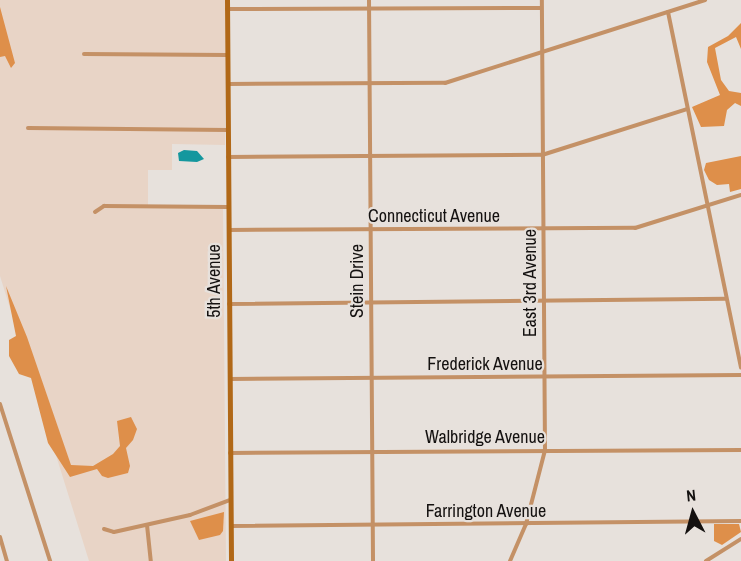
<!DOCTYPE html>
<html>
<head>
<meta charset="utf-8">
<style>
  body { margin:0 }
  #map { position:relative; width:741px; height:561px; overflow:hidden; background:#e7e1dc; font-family:"Archivo Narrow",sans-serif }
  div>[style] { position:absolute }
  .industrial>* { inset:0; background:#e8d4c6 }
  .forest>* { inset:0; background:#de8f4a }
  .water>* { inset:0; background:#14979e }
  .minor>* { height:4px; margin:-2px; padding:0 2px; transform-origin:2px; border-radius:2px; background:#c49166 }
  .secondary>* { height:5px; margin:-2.5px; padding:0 2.5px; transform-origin:2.5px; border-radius:2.5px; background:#b16817 }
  span { translate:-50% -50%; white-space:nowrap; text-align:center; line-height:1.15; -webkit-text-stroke:4.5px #e7e1dc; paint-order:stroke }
  .street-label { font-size:18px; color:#141110 }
  .north { position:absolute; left:663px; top:483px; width:60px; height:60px; -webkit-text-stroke:4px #e7e1dc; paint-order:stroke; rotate:354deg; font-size:16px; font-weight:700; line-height:24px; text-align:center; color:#141110 }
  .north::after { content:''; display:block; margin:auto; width:21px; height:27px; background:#141110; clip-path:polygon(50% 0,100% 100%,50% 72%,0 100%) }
</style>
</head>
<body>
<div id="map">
  <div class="industrial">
    <i style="clip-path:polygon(0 0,225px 0,225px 145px,172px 144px,172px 170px,148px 170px,148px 207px,223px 207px,226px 561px,89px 561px,0 276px)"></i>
  </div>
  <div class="forest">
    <i style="clip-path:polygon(0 7px,15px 63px,11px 68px,5px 56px,0 57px)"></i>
    <i style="clip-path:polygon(741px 23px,741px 49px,736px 37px,715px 48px,721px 80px,729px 91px,741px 93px,741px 106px,735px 103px,727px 110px,724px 126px,701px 127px,692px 107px,720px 95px,707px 62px,708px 47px,728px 36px)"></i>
    <i style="clip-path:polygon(741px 156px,741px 189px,730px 192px,729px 184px,717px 185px,709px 180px,704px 170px,706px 163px)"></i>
    <i style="clip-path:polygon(6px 286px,27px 337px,71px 465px,93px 466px,113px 454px,120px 446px,117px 421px,131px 417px,137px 429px,133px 440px,126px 448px,130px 466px,128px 473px,108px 478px,102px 476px,97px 469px,70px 477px,48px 443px,31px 378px,19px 374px,9px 356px,9px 340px,16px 336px)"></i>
    <i style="clip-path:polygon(224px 512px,223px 531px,220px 535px,199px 540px,190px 521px)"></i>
    <i style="clip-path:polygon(714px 524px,739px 524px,741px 532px,722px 545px,714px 541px)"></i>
  </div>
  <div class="water">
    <i style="clip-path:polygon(184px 150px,197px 151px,204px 159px,197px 162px,179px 161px,178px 153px)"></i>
  </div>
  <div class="minor">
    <i style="left:369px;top:0;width:561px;rotate:89.59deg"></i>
    <i style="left:227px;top:9px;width:314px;rotate:-0.2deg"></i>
    <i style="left:668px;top:12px;width:363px;rotate:78.4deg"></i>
    <i style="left:84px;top:54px;width:143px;rotate:0.4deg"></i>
    <i style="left:229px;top:84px;width:216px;rotate:-0.3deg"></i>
    <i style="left:445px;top:83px;width:273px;rotate:-17.7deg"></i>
    <i style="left:28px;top:128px;width:200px;rotate:0.6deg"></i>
    <i style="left:228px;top:157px;width:314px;rotate:-0.4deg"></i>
    <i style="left:542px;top:155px;width:152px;rotate:-17.6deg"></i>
    <i style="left:95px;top:212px;width:11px;rotate:-34deg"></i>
    <i style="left:104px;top:206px;width:124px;rotate:0.5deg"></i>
    <i style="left:229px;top:230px;width:406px;rotate:-0.3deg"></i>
    <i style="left:635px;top:228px;width:111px;rotate:-17.3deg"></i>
    <i style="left:229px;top:304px;width:497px;rotate:-0.6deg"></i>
    <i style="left:230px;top:379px;width:511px;rotate:-0.45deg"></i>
    <i style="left:0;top:404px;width:165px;rotate:72.3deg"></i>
    <i style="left:230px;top:453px;width:511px;rotate:-0.34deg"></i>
    <i style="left:147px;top:525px;width:36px;rotate:84deg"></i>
    <i style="left:231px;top:526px;width:510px;rotate:-0.56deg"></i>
    <i style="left:104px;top:529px;width:10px;rotate:17deg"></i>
    <i style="left:114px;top:532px;width:78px;rotate:-12.6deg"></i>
    <i style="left:190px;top:515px;width:43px;rotate:-20.6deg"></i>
    <i style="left:0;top:537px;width:25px;rotate:74deg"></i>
    <i style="left:510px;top:561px;width:40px;rotate:-66.6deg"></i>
    <i style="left:526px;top:524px;width:76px;rotate:-75.6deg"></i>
    <i style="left:545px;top:450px;width:450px;rotate:-90.4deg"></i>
    <i style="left:706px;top:561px;width:41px;rotate:-32.2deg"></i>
  </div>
  <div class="secondary">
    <i style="left:227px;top:0;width:561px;rotate:89.59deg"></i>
  </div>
  <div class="street-label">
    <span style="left:434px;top:216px">Connecticut Avenue</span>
    <span style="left:214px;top:281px;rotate:-90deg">5th Avenue</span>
    <span style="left:357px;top:281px;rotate:-90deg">Stein Drive</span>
    <span style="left:530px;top:283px;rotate:-90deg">East 3rd Avenue</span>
    <span style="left:485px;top:364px">Frederick Avenue</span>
    <span style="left:485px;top:437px">Walbridge Avenue</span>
    <span style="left:486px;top:511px">Farrington Avenue</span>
  </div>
  <div class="north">N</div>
</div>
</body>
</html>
